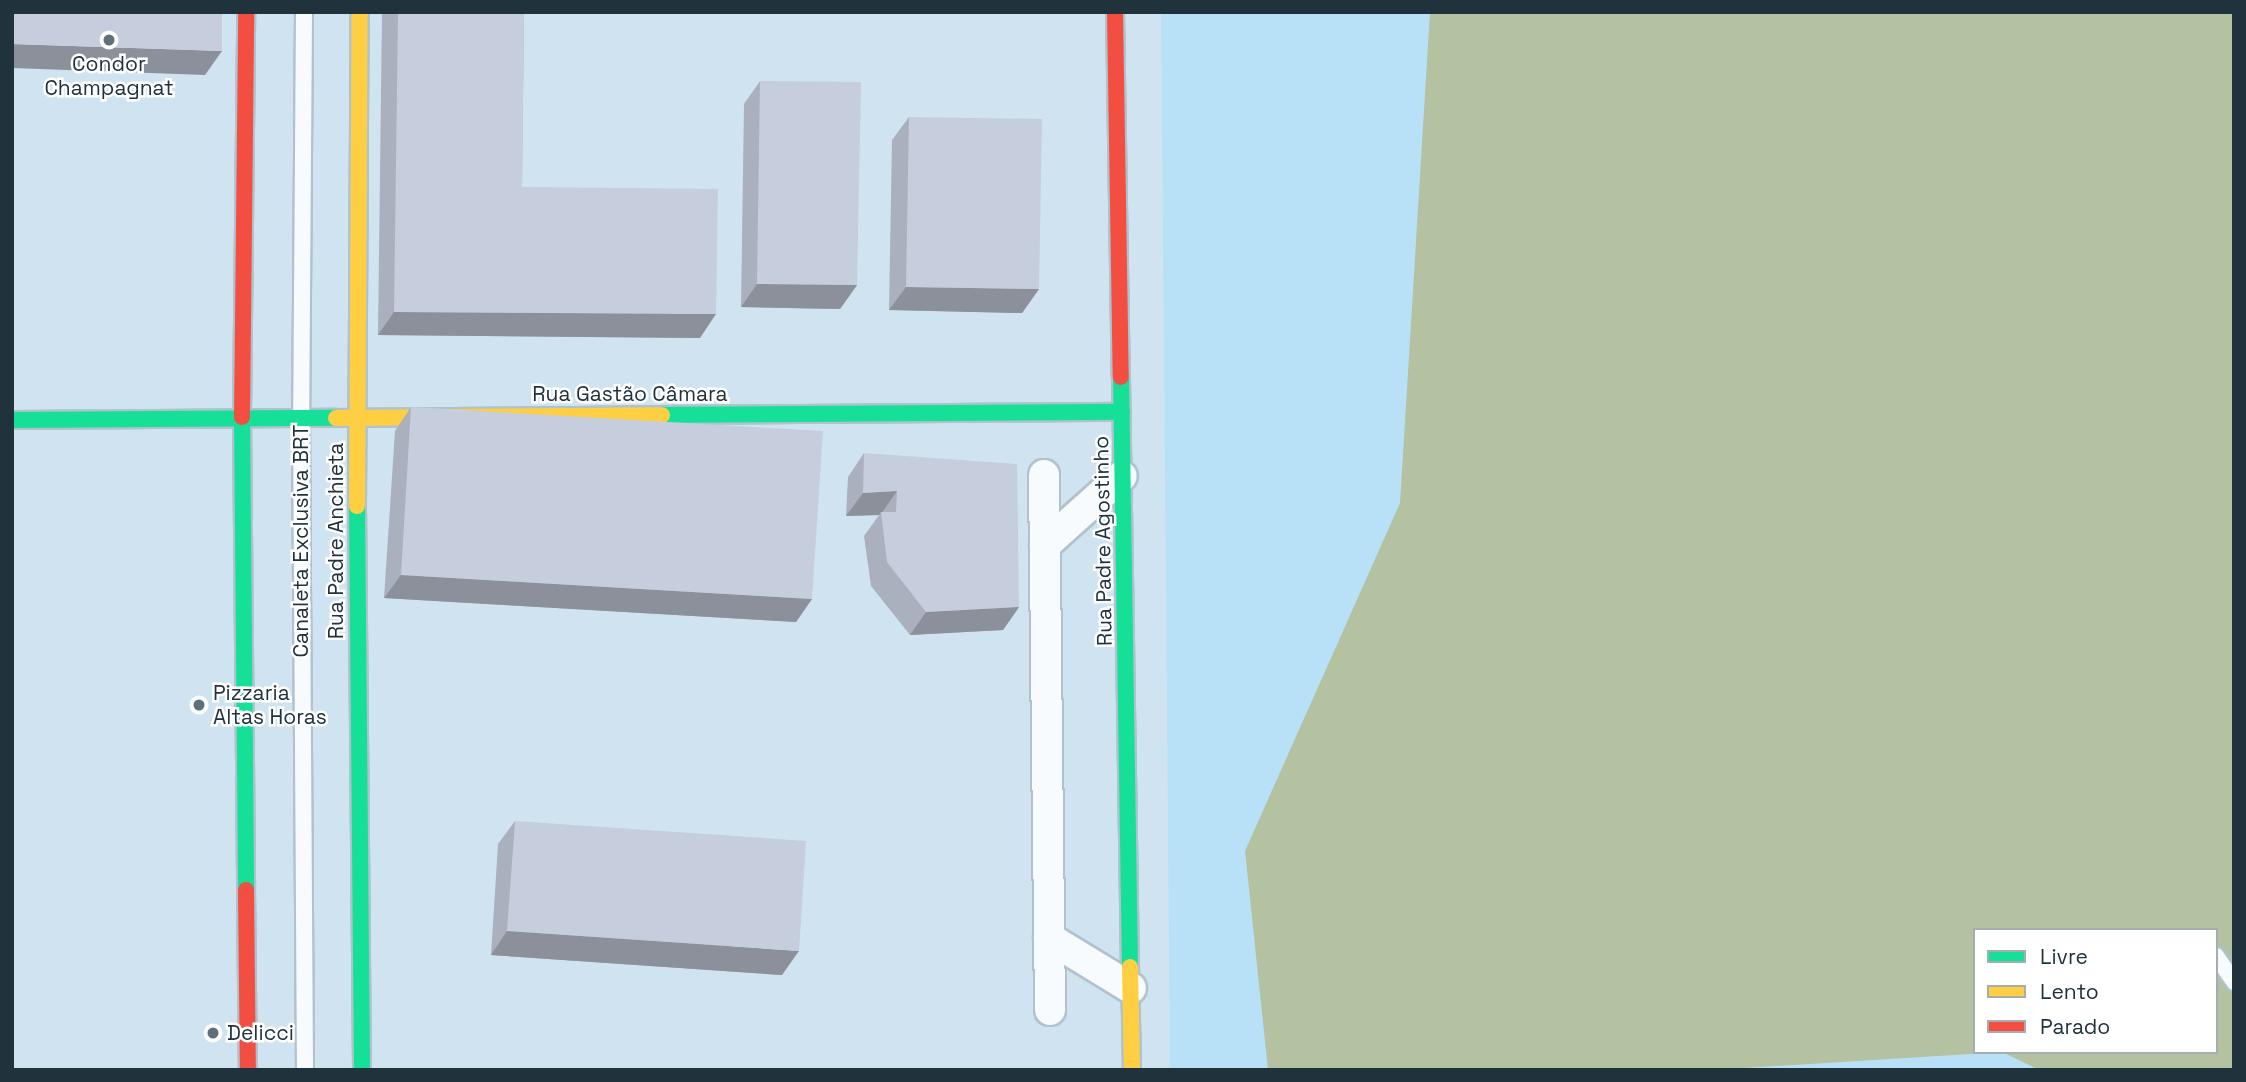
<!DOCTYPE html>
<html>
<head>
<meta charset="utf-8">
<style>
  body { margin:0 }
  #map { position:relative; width:2246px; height:1082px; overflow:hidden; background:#cfe4f0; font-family:"Space Grotesk",sans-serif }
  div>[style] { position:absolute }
  .built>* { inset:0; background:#b8e1f8 }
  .forest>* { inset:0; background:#b4c2a2 }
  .roads { filter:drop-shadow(2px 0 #b0c2cd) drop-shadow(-2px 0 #b0c2cd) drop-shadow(0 2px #b0c2cd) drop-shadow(0 -2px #b0c2cd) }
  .lane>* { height:16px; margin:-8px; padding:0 8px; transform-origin:8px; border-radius:8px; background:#f8fbfd }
  .street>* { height:30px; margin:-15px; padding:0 15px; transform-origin:15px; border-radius:15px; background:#f8fbfd }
  .fast>* { height:16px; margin:-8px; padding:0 8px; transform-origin:8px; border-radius:8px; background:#16e098 }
  .slow>* { height:16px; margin:-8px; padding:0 8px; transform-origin:8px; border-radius:8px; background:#ffcf43 }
  .jam>* { height:16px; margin:-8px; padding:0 8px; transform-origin:8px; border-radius:8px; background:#f24e42 }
  .wall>* { inset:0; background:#aab0bd }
  .shaded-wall>* { inset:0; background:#8b909a }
  .building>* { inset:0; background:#c6cddc }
  .dots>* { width:19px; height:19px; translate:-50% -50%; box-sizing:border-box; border:4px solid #fff; border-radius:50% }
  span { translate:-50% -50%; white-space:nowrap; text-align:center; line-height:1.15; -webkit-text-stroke:5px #fff; paint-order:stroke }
  .poi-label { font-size:21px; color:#20333d }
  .left { translate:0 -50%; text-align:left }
  .street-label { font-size:21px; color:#20333d }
  .frame { position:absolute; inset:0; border:14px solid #20333d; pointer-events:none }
  .legend { position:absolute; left:1973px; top:928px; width:245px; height:126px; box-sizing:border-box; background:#fff; border:2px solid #a6adb1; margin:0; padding:9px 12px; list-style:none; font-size:21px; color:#20333d }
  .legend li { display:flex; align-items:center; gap:14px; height:35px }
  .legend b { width:35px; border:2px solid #a6adb1 }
</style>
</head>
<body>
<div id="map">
  <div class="built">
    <i style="clip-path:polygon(evenodd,1161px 12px,2234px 12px,2234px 1070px,1170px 1070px,1161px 12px,1975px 930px,2216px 930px,2216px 1052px,1975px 1052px,1975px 930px)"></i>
  </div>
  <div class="forest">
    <i style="clip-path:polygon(evenodd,1430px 12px,2234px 12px,2234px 1070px,2040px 1070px,2002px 1052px,1713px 1070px,1268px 1070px,1245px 851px,1400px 503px,1430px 12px,1975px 930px,2216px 930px,2216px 1052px,1975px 1052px,1975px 930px)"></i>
  </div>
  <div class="roads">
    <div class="lane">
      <i style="left:304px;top:12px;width:406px;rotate:90.4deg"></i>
      <i style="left:301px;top:418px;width:652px;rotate:89.65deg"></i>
      <i style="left:2216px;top:956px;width:32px;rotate:55deg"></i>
    </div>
    <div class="street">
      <i style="left:1044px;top:475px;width:535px;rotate:89.36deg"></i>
      <i style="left:1045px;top:545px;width:103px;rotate:-41.9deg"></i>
      <i style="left:1049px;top:938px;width:96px;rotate:31.4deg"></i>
    </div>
    <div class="fast">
      <i style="left:1121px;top:377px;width:590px;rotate:89.13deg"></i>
      <i style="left:662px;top:415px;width:460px;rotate:-0.4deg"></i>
      <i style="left:242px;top:417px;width:473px;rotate:89.5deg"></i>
      <i style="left:12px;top:420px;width:324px;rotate:-0.4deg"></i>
      <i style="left:357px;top:506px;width:564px;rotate:89.49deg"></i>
    </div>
    <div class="slow">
      <i style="left:336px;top:418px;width:326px;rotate:-0.5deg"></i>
      <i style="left:357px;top:506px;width:494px;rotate:-89.7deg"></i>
      <i style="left:1130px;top:967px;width:103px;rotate:88.9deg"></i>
    </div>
    <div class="jam">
      <i style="left:1115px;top:12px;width:365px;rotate:89.1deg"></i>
      <i style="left:242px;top:417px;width:405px;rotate:-89.4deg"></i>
      <i style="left:246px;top:890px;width:180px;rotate:89.4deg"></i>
    </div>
  </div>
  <div class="wall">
    <i style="clip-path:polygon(382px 12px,524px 12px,522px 187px,700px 338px,378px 335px)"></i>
    <i style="clip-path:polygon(760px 81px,857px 285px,840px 309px,741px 307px,744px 104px)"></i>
    <i style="clip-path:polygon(909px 117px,1039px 289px,1022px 313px,889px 310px,892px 140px)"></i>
    <i style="clip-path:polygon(411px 407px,812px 599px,796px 622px,384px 598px,395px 431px)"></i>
    <i style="clip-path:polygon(864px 453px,1019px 607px,1003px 630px,910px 635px,871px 586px,864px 536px,879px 515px,846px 516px,848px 477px)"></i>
    <i style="clip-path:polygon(515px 821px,782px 975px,491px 955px,498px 844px)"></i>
  </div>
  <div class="shaded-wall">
    <i style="clip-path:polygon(12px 44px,222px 51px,205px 75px,12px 68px)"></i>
    <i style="clip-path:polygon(757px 284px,857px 285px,840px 309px,741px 307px)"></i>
    <i style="clip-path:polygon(906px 287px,1039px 289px,1022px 313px,889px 310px)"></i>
    <i style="clip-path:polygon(394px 312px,716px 314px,700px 338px,378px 335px)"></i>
    <i style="clip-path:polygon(897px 491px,881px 514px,881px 512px,879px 515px,846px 516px,863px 493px)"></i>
    <i style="clip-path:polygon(401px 575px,812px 599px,796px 622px,384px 598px)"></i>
    <i style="clip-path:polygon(1019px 607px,1003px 630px,910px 635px,926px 612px)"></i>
    <i style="clip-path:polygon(507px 931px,799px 951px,782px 975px,491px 955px)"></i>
  </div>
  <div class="building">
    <i style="clip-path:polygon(12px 12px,222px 12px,222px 51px,12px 44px)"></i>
    <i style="clip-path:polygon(398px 12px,524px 12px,522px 187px,718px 189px,716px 314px,394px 312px)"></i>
    <i style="clip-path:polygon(760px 81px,861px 82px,857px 285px,757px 284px)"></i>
    <i style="clip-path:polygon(909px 117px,1042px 119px,1039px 289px,906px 287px)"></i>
    <i style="clip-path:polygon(411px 407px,823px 431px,812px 599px,401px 575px)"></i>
    <i style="clip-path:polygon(864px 453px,1017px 464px,1019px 607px,926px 612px,887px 562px,881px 512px,896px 512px,897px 491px,863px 493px)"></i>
    <i style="clip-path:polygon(515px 821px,806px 841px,799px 951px,507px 931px)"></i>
  </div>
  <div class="dots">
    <i style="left:109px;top:40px;background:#5d717c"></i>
    <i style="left:199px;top:705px;background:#5d717c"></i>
    <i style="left:213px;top:1033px;background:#5d717c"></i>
  </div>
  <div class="poi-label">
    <span style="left:109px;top:76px">Condor<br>Champagnat</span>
    <span class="left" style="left:213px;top:705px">Pizzaria<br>Altas Horas</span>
    <span class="left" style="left:227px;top:1033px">Delicci</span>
  </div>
  <div class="street-label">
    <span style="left:630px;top:394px">Rua Gastão Câmara</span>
    <span style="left:301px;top:541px;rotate:-90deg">Canaleta Exclusiva BRT</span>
    <span style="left:336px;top:541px;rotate:-90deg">Rua Padre Anchieta</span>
    <span style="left:1103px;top:541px;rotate:-91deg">Rua Padre Agostinho</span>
  </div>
  <div class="frame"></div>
  <ul class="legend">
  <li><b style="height:9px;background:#16e098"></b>Livre</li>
  <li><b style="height:9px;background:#ffcf43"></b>Lento</li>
  <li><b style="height:9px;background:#f24e42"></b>Parado</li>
  </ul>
</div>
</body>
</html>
